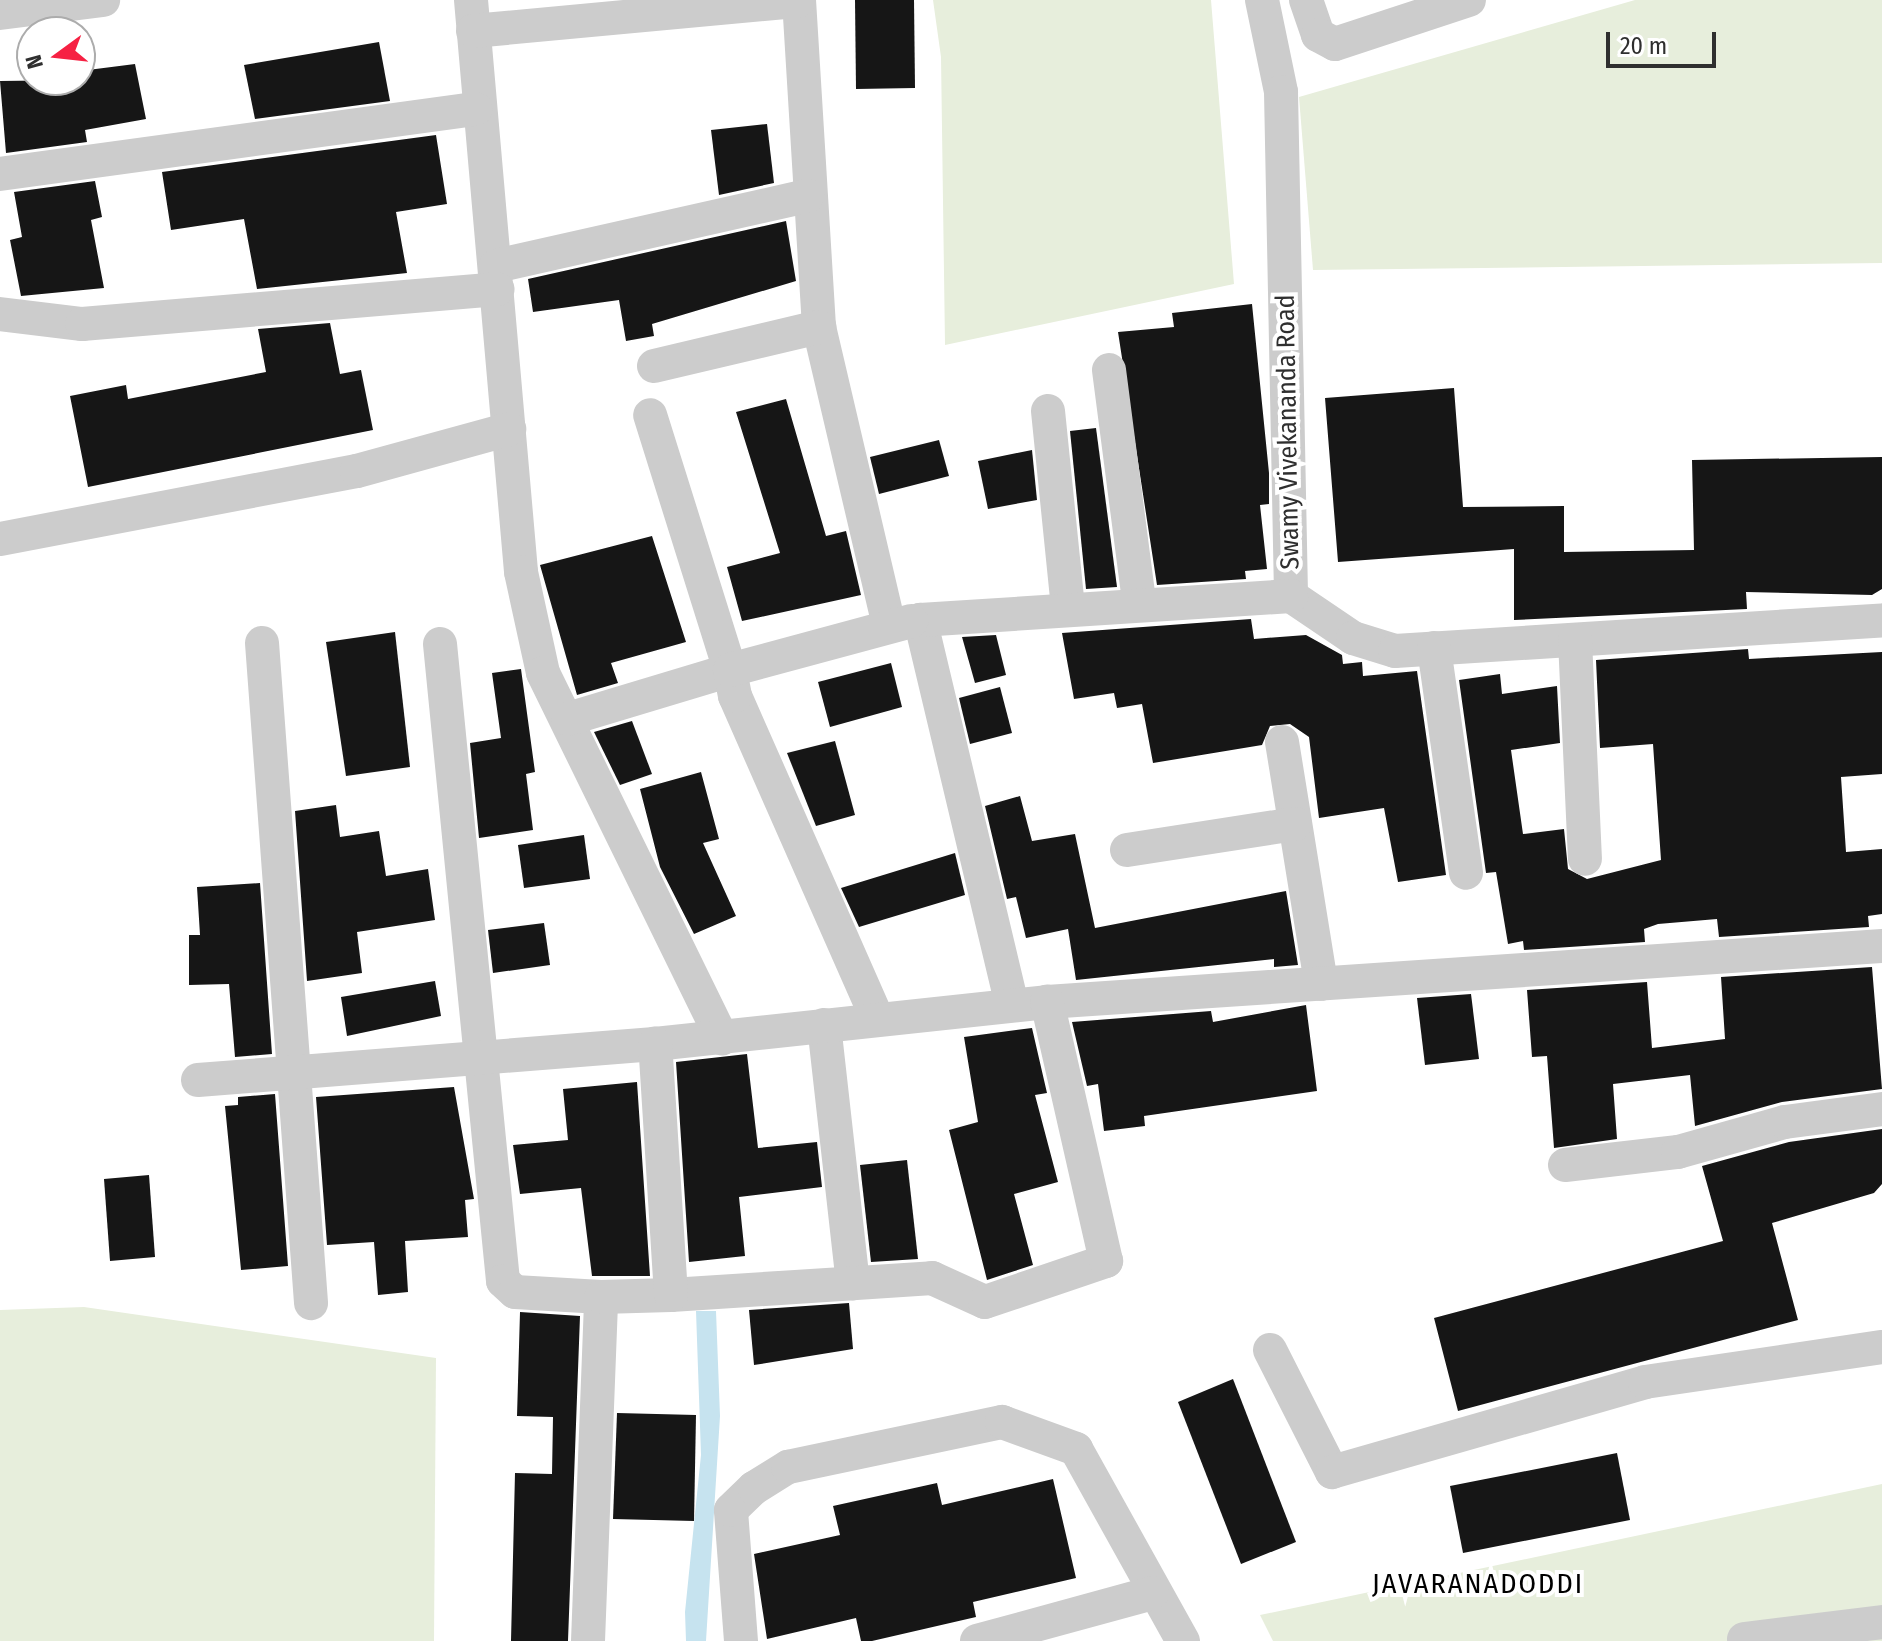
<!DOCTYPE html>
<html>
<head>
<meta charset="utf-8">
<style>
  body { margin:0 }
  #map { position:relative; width:1882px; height:1641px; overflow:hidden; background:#fff; font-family:"Fira Sans Condensed",sans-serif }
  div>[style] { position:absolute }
  .green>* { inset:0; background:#e7eedc }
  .water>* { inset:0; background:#c6e3ef }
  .building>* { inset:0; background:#161616 }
  .street>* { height:34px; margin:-17px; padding:0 17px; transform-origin:17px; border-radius:17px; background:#ccc }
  span { translate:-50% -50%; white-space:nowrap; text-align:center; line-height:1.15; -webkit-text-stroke:8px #fff; paint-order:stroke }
  .street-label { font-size:26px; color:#2f2f2f }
  .neighbourhood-label { font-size:28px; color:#000; letter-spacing:2px }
  .north { position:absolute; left:16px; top:16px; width:80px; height:80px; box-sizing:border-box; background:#fff; border:2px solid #acacac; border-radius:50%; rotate:255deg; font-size:22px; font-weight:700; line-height:32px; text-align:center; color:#2f2f2f }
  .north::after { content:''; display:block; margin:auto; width:28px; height:36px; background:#f62143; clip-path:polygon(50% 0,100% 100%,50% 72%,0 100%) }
  .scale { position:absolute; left:1606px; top:32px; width:110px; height:36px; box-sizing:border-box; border:4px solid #2f2f2f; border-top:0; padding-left:10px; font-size:24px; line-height:28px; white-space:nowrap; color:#2f2f2f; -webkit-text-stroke:6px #fff; paint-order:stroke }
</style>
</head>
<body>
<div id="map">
  <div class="green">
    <i style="clip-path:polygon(933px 0,1211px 0,1234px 284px,945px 345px,941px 57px)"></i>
    <i style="clip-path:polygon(1635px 0,1882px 0,1882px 263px,1313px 270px,1299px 97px)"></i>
    <i style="clip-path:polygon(84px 1307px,436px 1358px,434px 1641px,0 1641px,0 1310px)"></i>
    <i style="clip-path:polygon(1882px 1484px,1882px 1641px,1273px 1641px,1260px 1615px)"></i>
  </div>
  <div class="water">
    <i style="clip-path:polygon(696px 1311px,716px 1311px,720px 1416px,706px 1641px,686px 1641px,685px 1612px,701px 1455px)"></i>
  </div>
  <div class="building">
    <i style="clip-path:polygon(855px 0,914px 0,915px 88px,856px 89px)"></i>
    <i style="clip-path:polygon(379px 42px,390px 101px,255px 119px,244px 65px)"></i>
    <i style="clip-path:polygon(135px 64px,146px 119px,85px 130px,87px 142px,6px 153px,0 81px,80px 80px,80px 71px)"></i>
    <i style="clip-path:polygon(767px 124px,774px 183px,719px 195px,711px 130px)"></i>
    <i style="clip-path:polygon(436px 135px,447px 204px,396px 212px,407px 273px,257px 289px,244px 219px,171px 230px,162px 172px)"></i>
    <i style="clip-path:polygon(95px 181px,102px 217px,91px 220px,104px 288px,21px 296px,10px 240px,22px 237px,14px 192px)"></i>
    <i style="clip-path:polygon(786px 221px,796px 281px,652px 324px,654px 336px,626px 341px,619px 300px,533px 312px,528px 279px)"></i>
    <i style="clip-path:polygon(1252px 304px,1269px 473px,1269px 504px,1260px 505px,1267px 569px,1245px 571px,1246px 579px,1157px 585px,1118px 332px,1174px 327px,1172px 313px)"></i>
    <i style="clip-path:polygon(330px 323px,340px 374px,361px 370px,373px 430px,88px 487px,70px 396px,126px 385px,128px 399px,266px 372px,258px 329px)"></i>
    <i style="clip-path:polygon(1454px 388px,1463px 507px,1564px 506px,1564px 552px,1694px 550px,1692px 460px,1882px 457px,1882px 589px,1872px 595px,1746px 592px,1747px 609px,1514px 620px,1514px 549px,1338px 562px,1325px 398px)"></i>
    <i style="clip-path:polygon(786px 399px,826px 536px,846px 531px,861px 595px,742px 621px,727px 567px,780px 553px,736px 412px)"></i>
    <i style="clip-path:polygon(1096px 428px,1117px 587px,1086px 589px,1070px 431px)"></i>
    <i style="clip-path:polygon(939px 440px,949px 476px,879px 494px,870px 457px)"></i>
    <i style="clip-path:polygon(1032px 450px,1037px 500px,988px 509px,978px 461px)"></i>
    <i style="clip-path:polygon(652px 536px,686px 642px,611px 663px,618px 683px,577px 695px,540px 565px)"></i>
    <i style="clip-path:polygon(1251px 619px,1254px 639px,1306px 635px,1342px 655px,1343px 664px,1362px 662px,1363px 676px,1417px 671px,1446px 875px,1398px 882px,1384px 808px,1319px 818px,1309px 737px,1290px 724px,1270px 726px,1262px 745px,1153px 763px,1142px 704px,1117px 708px,1114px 693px,1074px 699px,1062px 633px)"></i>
    <i style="clip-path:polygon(395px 632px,410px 767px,346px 776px,326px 642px)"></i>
    <i style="clip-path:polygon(996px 635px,1006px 675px,975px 683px,962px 637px)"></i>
    <i style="clip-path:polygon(1748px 649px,1749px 659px,1882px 652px,1882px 774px,1841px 777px,1846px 852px,1882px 849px,1882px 914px,1868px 916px,1869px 927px,1719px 937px,1717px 919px,1658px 924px,1644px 929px,1645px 942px,1524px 950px,1523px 941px,1508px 944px,1496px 872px,1486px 873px,1459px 680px,1500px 674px,1502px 694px,1557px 686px,1560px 743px,1511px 750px,1523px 834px,1564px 829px,1568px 869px,1587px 879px,1661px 860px,1653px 744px,1600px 748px,1596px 660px)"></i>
    <i style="clip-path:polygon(891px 663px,902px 707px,830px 727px,818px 682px)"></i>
    <i style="clip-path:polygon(521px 669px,535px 772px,526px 774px,533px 830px,479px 838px,470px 743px,501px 738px,492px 673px)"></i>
    <i style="clip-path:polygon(1000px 687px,1012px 733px,970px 744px,959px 698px)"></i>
    <i style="clip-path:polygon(632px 721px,652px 774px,620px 785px,594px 732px)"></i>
    <i style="clip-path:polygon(835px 741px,855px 815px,816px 826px,787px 753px)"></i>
    <i style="clip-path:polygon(701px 772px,719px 839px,703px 843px,736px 916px,694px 934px,660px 867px,640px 789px)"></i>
    <i style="clip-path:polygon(1020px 796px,1032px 841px,1075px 834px,1095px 928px,1286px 891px,1298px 965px,1274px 967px,1274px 959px,1076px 980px,1068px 929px,1026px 938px,1016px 897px,1007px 899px,985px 806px)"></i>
    <i style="clip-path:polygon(336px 805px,340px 837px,379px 831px,386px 876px,428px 869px,435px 920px,357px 932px,362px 973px,307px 981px,295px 811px)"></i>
    <i style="clip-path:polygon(584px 835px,590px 879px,524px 888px,518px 845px)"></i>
    <i style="clip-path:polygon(955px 853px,965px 895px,859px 927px,841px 888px)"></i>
    <i style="clip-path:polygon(260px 883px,272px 1054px,235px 1057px,229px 984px,189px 985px,189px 935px,200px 935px,197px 887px)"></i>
    <i style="clip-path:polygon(544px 923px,550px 965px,493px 973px,488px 930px)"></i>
    <i style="clip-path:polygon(1872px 967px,1882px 1089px,1782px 1102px,1695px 1126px,1690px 1075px,1613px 1084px,1617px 1139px,1554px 1148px,1547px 1056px,1532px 1057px,1527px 990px,1647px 982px,1652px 1048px,1725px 1039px,1721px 977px)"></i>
    <i style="clip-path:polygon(435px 981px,441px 1016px,347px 1036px,341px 997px)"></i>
    <i style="clip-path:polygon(1471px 994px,1479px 1059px,1425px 1065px,1417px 998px)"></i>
    <i style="clip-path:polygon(1306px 1005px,1317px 1091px,1144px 1116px,1145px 1126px,1104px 1131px,1098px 1084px,1087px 1086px,1072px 1022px,1211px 1011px,1213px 1022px)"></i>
    <i style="clip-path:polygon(1032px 1028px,1047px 1093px,1035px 1095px,1058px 1182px,1014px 1194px,1033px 1265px,987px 1280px,949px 1130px,978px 1122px,964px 1037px)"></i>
    <i style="clip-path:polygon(747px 1054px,758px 1148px,817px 1142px,822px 1187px,739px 1197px,745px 1256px,689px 1262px,676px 1062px)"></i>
    <i style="clip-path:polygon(637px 1082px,650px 1276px,592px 1276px,581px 1188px,520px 1194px,513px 1145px,568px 1140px,563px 1089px)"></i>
    <i style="clip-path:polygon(454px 1087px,474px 1199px,465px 1200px,468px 1237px,405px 1241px,408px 1292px,378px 1295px,374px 1242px,327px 1245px,316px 1097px)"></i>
    <i style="clip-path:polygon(275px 1094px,288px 1266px,241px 1270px,225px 1106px,238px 1105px,238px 1097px)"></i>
    <i style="clip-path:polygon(1882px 1129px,1882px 1184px,1874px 1193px,1772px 1223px,1798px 1320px,1458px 1411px,1434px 1318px,1723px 1241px,1702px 1166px,1789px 1142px)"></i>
    <i style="clip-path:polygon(907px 1160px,918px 1259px,871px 1262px,860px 1165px)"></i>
    <i style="clip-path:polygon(149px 1175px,155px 1257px,110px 1261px,104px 1179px)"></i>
    <i style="clip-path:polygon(849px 1303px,853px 1349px,754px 1365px,749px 1310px)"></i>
    <i style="clip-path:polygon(520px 1312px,580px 1316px,568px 1641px,511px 1641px,515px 1473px,552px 1474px,553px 1417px,517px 1416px)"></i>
    <i style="clip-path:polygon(1233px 1379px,1296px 1542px,1241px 1564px,1178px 1402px)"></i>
    <i style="clip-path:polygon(617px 1413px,696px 1415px,694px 1521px,613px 1519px)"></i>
    <i style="clip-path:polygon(1617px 1453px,1630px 1520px,1463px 1553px,1450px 1486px)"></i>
    <i style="clip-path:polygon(1053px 1479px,1076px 1578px,973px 1602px,976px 1617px,872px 1641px,861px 1641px,856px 1618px,767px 1639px,754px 1554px,840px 1535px,833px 1506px,937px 1483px,942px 1505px)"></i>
  </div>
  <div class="street">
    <i style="left:471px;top:0;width:574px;rotate:85deg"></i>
    <i style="left:521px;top:572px;width:103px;rotate:77.7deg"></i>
    <i style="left:543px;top:673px;width:407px;rotate:63.9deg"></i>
    <i style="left:799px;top:0;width:328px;rotate:86.5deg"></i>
    <i style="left:819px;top:327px;width:306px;rotate:76.8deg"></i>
    <i style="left:1262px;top:0;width:94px;rotate:78.3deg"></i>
    <i style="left:1281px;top:92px;width:504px;rotate:88.86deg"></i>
    <i style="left:1291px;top:596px;width:75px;rotate:34.1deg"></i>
    <i style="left:1353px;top:638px;width:44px;rotate:17.2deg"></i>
    <i style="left:1395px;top:651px;width:488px;rotate:-3.6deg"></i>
    <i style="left:1306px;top:0;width:37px;rotate:71deg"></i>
    <i style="left:1318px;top:35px;width:19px;rotate:28deg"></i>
    <i style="left:1335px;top:44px;width:141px;rotate:-18.2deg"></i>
    <i style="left:0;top:13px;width:104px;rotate:-7.2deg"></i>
    <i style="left:473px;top:31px;width:327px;rotate:-5.3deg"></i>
    <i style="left:0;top:174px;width:480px;rotate:-7.8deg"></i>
    <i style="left:496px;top:266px;width:319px;rotate:-12.7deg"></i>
    <i style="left:0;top:314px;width:83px;rotate:7deg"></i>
    <i style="left:82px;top:324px;width:417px;rotate:-4.8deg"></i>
    <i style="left:654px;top:366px;width:170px;rotate:-13.3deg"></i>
    <i style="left:1109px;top:370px;width:234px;rotate:82.6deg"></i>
    <i style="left:1048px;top:411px;width:198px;rotate:84.2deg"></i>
    <i style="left:0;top:539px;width:363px;rotate:-10.8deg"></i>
    <i style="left:357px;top:471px;width:158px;rotate:-15.4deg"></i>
    <i style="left:1575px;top:640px;width:219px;rotate:87.4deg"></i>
    <i style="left:262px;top:643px;width:662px;rotate:85.75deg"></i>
    <i style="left:440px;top:644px;width:640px;rotate:84.35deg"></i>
    <i style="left:503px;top:1281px;width:16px;rotate:43deg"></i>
    <i style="left:515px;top:1292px;width:86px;rotate:3.3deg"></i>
    <i style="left:1434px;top:648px;width:227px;rotate:81.9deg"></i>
    <i style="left:568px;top:719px;width:169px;rotate:-16.8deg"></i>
    <i style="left:730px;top:670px;width:267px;rotate:-107.4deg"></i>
    <i style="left:1282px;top:742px;width:245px;rotate:80.8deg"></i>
    <i style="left:1127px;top:850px;width:170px;rotate:-8.8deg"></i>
    <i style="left:1012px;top:1005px;width:396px;rotate:-103.4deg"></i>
    <i style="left:920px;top:620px;width:372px;rotate:-3.7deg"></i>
    <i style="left:877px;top:1018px;width:352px;rotate:-113.8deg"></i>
    <i style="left:735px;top:696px;width:26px;rotate:-101deg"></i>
    <i style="left:730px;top:670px;width:188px;rotate:-15.1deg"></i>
    <i style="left:824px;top:1025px;width:260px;rotate:83.6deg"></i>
    <i style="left:198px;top:1080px;width:458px;rotate:-4.5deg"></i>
    <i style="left:655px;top:1044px;width:394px;rotate:-6.1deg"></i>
    <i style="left:1047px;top:1002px;width:837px;rotate:-3.84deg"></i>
    <i style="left:1565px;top:1165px;width:114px;rotate:-6.6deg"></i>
    <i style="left:1678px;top:1152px;width:111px;rotate:-15.7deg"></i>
    <i style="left:1785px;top:1122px;width:98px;rotate:-7.6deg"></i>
    <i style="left:671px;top:1295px;width:262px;rotate:-3.7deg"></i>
    <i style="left:932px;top:1278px;width:58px;rotate:24.4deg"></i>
    <i style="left:985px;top:1302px;width:128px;rotate:-18.7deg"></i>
    <i style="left:1106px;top:1261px;width:266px;rotate:-102.8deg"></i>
    <i style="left:1270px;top:1350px;width:137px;rotate:63.1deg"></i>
    <i style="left:1332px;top:1472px;width:326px;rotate:-16deg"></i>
    <i style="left:1645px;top:1382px;width:240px;rotate:-8.4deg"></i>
    <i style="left:1744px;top:1639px;width:139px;rotate:-7deg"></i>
    <i style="left:588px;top:1641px;width:344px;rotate:-87.8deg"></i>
    <i style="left:601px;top:1297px;width:70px;rotate:-1.6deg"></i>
    <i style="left:671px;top:1295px;width:252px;rotate:-93.6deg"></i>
    <i style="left:741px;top:1641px;width:131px;rotate:-94.4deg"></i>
    <i style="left:731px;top:1510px;width:32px;rotate:-44deg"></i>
    <i style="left:754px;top:1488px;width:40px;rotate:-32deg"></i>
    <i style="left:788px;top:1467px;width:219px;rotate:-11.9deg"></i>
    <i style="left:1002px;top:1422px;width:79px;rotate:20deg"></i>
    <i style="left:1076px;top:1449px;width:220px;rotate:60.9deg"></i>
    <i style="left:977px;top:1641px;width:181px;rotate:-15.3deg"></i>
  </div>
  <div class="street-label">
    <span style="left:1288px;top:432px;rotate:-91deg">Swamy Vivekananda Road</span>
  </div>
  <div class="neighbourhood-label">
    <span style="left:1478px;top:1584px">JAVARANADODDI</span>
  </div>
  <div class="north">N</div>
  <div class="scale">20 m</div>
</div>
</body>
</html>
